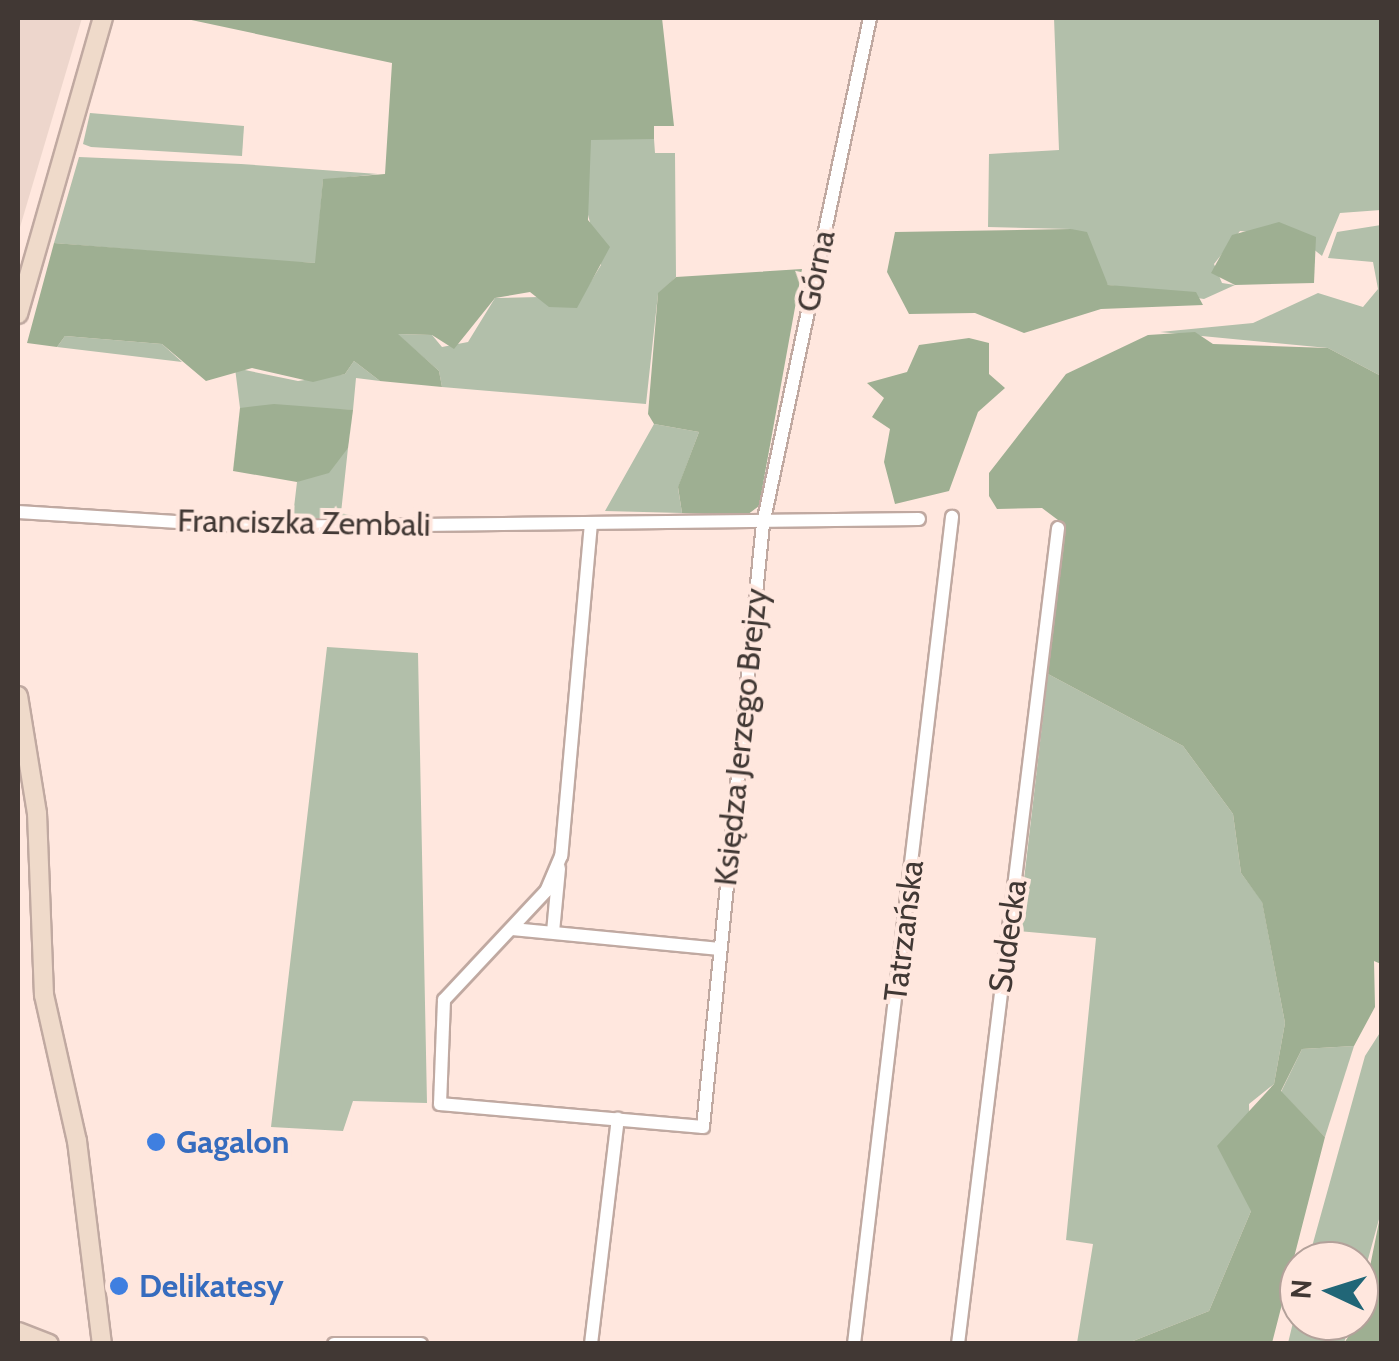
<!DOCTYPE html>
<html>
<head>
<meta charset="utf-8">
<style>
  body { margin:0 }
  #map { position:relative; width:1399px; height:1361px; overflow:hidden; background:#ffe7de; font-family:Cabin,sans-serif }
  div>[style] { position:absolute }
  .industrial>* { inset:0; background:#edd6cc }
  .green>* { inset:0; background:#b2bfaa }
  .forest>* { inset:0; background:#9eaf92 }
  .roads { filter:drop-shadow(2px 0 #c0a9a1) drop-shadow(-2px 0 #c0a9a1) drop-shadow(0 2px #c0a9a1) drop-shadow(0 -2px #c0a9a1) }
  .street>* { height:12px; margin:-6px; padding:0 6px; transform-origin:6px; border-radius:6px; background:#fff }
  .secondary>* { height:18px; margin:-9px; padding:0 9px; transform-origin:9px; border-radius:9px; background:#efdaca }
  .dots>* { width:28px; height:28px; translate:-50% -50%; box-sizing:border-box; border:5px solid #ffe7de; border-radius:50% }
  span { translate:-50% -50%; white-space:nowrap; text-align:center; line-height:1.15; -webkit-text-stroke:8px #ffe7de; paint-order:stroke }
  .street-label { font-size:32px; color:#413834 }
  .shop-label { font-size:32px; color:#366cbe; font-weight:700 }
  .left { translate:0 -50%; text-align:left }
  .frame { position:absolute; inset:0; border:20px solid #413834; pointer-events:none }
  .north { position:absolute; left:1279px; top:1241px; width:100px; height:100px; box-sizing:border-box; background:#ffe7de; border:2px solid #b3a19a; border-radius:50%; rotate:274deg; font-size:28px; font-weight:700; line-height:40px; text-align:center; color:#413834 }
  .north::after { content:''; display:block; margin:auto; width:35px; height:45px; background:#216677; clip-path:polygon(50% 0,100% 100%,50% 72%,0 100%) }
</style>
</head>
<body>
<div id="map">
  <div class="industrial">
    <i style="clip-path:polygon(18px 18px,82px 18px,18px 234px)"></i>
  </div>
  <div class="green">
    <i style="clip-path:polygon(1054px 18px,1381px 18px,1381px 210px,1340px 213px,1322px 256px,1297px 236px,1240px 231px,1214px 264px,1222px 283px,1235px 285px,1204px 299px,1108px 285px,1071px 229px,988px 227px,989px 154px,1059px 150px)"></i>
    <i style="clip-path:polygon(90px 113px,244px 126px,242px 156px,91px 147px,83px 144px)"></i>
    <i style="clip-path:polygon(590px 139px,654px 139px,655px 153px,675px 153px,676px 277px,658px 294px,646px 404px,442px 387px,439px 371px,397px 334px,432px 335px,442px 347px,468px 342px,495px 298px,582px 296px,601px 265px,586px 207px)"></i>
    <i style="clip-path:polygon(79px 157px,241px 164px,378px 174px,323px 180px,316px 263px,269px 261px,54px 243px)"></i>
    <i style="clip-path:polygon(1381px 225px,1381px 376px,1328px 348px,1160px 332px,1253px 323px,1318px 293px,1363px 307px,1378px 289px,1373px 262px,1328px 258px,1337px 232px)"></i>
    <i style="clip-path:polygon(65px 336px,162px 344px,182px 362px,57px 347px)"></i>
    <i style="clip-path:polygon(354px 361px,380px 381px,356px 378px,353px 410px,240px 408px,235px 368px,298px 381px,345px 374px)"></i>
    <i style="clip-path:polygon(654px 424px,699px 432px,678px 488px,682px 513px,605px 511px)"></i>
    <i style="clip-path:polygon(348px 448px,341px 513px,365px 519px,229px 519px,293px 516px,297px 482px)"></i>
    <i style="clip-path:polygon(327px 647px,418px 653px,427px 1103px,353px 1101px,343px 1131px,271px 1127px)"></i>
    <i style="clip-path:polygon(1048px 674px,1183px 746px,1233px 814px,1241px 873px,1262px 901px,1285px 1023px,1274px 1084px,1249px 1104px,1251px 1211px,1209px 1311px,1128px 1343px,1077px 1343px,1093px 1244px,1066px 1240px,1096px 938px,1018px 931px)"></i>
    <i style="clip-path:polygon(1381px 1031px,1381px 1212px,1359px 1292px,1359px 1261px,1308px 1261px,1365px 1056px)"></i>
    <i style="clip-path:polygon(1354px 1046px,1325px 1137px,1281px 1092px,1302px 1049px)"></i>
    <i style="clip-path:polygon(1299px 1298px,1299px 1321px,1351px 1321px,1344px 1343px,1288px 1343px)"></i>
  </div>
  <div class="forest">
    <i style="clip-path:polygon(182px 18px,662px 18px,674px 126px,654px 126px,654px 139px,591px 140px,588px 220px,610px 247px,577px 308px,549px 307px,530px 292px,495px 298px,454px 349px,432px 335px,398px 334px,439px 371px,442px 387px,380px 381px,354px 361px,345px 374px,313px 382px,252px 368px,206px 381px,162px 344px,65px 336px,57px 347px,27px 343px,54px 243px,315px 263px,323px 179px,385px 174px,392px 63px)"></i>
    <i style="clip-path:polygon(1279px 222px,1316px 237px,1314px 283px,1235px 285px,1211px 273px,1232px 235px)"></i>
    <i style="clip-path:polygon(1071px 229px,1087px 232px,1108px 285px,1196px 292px,1203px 305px,1101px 309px,1024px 333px,975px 313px,909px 314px,887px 272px,895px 232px)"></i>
    <i style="clip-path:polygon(802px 269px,759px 506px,747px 515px,682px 513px,678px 487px,699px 432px,654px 424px,648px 414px,658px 293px,676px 277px)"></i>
    <i style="clip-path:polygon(1195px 332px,1213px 344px,1328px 348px,1381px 376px,1381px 964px,1374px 961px,1375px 1007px,1354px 1046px,1302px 1049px,1281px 1091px,1325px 1137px,1272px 1343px,1128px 1343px,1209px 1311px,1251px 1211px,1217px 1146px,1274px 1084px,1285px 1023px,1262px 902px,1241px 873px,1233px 814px,1183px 746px,1048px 674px,1062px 523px,1042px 508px,997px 509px,989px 496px,989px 473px,1066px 374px,1148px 335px)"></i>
    <i style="clip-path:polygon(969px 338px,989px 343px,989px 374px,1005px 388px,978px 412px,949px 491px,895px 504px,884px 462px,890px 429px,872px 417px,884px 398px,867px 383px,907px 372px,919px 345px)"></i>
    <i style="clip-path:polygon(274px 404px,353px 410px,348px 448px,329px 473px,297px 482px,233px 471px,240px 408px)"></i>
    <i style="clip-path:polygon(1381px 1212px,1381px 1343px,1344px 1343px,1359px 1321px)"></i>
  </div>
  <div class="roads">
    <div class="street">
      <i style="left:18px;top:512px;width:237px;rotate:3.6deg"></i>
      <i style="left:255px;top:527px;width:664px;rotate:-0.69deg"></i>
      <i style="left:591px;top:523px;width:334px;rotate:95.1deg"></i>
      <i style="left:561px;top:856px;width:38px;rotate:113deg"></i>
      <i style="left:546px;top:891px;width:149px;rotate:133.1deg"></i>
      <i style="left:444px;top:1000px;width:104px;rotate:92.2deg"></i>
      <i style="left:440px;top:1104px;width:264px;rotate:5deg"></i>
      <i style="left:703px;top:1127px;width:606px;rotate:-84.32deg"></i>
      <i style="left:763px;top:524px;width:517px;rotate:-78.06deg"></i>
      <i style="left:513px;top:929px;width:207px;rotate:5.5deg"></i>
      <i style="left:553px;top:932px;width:64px;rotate:-84.6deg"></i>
      <i style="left:334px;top:1344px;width:87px"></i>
      <i style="left:591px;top:1344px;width:227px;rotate:-83.2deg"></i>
      <i style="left:854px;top:1344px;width:833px;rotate:-83.24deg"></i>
      <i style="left:958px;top:1344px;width:822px;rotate:-83.01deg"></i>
    </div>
    <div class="secondary">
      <i style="left:18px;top:314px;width:308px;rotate:-74deg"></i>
      <i style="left:18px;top:696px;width:119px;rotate:80.8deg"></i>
      <i style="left:37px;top:813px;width:182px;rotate:87.8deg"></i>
      <i style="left:44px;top:995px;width:150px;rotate:77.3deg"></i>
      <i style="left:77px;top:1141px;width:205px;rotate:83deg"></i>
      <i style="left:18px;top:1332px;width:33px;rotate:21deg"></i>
    </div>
  </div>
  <div class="dots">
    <i style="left:156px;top:1142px;background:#3f7fe0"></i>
    <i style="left:119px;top:1286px;background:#3f7fe0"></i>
  </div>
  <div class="street-label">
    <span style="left:816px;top:271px;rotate:-78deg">Górna</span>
    <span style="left:304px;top:523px;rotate:1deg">Franciszka Zembali</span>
    <span style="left:741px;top:737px;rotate:-84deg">Księdza Jerzego Brejzy</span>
    <span style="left:904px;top:931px;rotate:-83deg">Tatrzańska</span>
    <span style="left:1008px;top:936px;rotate:-82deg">Sudecka</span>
  </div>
  <div class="shop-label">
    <span class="left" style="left:176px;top:1142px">Gagalon</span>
    <span class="left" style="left:139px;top:1286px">Delikatesy</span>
  </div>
  <div class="frame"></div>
  <div class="north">N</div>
</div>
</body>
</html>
